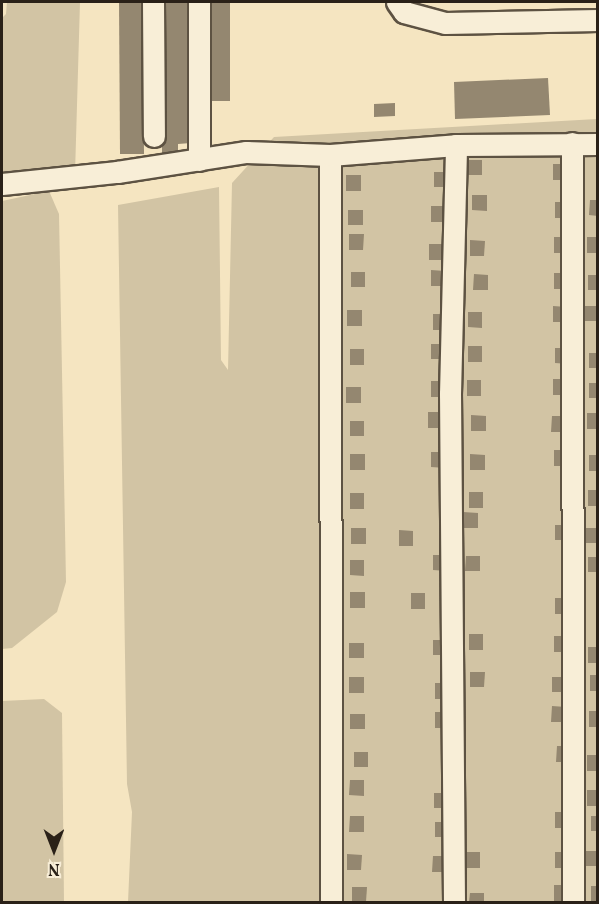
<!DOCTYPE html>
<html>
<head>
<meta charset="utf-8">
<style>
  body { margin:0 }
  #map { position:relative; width:599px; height:904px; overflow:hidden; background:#f5e5c1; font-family:Vollkorn,serif }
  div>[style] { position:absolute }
  .green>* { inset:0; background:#d2c4a4 }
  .building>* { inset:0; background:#948770 }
  .roads { filter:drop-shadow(2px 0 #5d5242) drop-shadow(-2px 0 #5d5242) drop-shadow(0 2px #5d5242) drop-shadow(0 -2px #5d5242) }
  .minor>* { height:21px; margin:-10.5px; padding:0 10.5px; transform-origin:10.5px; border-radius:10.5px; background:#f8eed7 }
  span { translate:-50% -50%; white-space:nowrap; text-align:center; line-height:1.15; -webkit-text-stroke:4.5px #f8eed7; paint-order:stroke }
  .frame { position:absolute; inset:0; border:3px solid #2a2118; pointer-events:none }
  .north { position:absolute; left:24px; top:820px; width:60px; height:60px; -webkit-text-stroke:4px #f8eed7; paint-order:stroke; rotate:180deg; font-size:16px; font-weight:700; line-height:24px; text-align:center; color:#2a2118 }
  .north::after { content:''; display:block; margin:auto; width:21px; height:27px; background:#2a2118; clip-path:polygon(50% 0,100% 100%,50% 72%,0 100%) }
</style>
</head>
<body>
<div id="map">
  <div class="green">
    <i style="clip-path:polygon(7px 2px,80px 2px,75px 174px,22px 171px,2px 175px,2px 18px,6px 14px)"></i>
    <i style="clip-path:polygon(597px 119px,597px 902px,128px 902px,132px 812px,127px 784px,118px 205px,219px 187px,221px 360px,228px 370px,232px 183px,274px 137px)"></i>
    <i style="clip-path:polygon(49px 191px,59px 214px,66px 582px,57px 612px,12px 648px,2px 649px,2px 201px)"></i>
    <i style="clip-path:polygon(44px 699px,62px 713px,64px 902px,2px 902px,2px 701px)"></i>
  </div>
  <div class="building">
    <i style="clip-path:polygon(119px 2px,143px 2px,144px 154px,120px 154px)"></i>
    <i style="clip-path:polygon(161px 2px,190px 2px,191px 143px,178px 144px,178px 153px,162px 153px)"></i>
    <i style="clip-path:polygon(208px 2px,230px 2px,230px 101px,208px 101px)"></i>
    <i style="clip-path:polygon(548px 78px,550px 115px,455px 119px,454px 82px)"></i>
    <i style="clip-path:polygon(395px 103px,395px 116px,374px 117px,374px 104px)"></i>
    <i style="clip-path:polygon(468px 160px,482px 160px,482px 175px,468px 175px)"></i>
    <i style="clip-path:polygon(553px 164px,568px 164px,568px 180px,553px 180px)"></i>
    <i style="clip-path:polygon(434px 172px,449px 172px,448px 187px,434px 187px)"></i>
    <i style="clip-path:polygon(346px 175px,361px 175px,361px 191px,346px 191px)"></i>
    <i style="clip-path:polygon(472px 195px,487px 195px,487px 211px,472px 210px)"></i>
    <i style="clip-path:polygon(590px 200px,598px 200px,598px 216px,589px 215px)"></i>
    <i style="clip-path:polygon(555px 202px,570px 202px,570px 218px,555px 218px)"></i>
    <i style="clip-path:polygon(431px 206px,446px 206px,446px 222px,431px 222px)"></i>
    <i style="clip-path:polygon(348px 210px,363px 210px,363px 225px,348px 225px)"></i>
    <i style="clip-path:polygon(349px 234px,364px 234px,363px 250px,349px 250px)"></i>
    <i style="clip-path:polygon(554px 237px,569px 237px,568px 253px,554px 253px)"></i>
    <i style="clip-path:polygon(587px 237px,598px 237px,598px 253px,587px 253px)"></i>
    <i style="clip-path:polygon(470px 240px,485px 241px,484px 256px,470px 256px)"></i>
    <i style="clip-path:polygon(429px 244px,443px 244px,443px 260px,429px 260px)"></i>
    <i style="clip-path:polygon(431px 270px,445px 271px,445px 286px,431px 286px)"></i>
    <i style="clip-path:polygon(351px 272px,365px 272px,365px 287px,351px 287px)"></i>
    <i style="clip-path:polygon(554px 273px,568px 273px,568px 289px,554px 289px)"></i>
    <i style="clip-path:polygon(474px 274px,488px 275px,488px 290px,473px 290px)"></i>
    <i style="clip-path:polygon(588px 275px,598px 275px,598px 290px,588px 290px)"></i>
    <i style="clip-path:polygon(553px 306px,567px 307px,567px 322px,553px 322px)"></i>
    <i style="clip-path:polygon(582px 306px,597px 306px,596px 321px,582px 321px)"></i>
    <i style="clip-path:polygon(347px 310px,362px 310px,362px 326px,347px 326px)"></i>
    <i style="clip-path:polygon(468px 312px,482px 312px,482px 328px,468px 327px)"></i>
    <i style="clip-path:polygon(433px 314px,447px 314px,447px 330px,433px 330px)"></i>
    <i style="clip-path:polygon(431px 344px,445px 344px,445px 359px,431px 359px)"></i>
    <i style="clip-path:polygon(468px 346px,482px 346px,482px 362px,468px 362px)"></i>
    <i style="clip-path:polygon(555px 348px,569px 348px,569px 364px,555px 363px)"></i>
    <i style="clip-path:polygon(350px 349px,364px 349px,364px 365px,350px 365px)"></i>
    <i style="clip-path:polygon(589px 353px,598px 353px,598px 368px,589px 368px)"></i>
    <i style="clip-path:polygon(553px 379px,567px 379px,567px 395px,553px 395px)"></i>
    <i style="clip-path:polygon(467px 380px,481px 380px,481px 396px,467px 396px)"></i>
    <i style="clip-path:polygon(431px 381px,446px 381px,446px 397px,431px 397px)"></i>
    <i style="clip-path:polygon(589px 383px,598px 383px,598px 398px,589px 398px)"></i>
    <i style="clip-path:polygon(346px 387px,361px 387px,361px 403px,346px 403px)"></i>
    <i style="clip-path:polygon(428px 412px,443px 412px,443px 428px,428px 428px)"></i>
    <i style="clip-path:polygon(587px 413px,598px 413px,598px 429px,587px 429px)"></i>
    <i style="clip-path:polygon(471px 415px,486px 416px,486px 431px,471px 431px)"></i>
    <i style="clip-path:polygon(552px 416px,566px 416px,566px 432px,551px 432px)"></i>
    <i style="clip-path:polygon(350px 421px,364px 421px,364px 436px,350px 436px)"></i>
    <i style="clip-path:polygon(554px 450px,568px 450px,568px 466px,554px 466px)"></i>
    <i style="clip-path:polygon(431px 452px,446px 452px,446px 468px,431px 467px)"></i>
    <i style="clip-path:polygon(350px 454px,365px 454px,365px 470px,350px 470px)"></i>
    <i style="clip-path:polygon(470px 454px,485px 455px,485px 470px,470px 470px)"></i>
    <i style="clip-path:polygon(589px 455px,598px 455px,598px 471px,589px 471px)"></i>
    <i style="clip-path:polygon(588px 490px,598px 490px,598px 506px,588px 506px)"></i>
    <i style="clip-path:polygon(469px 492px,483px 492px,483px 508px,469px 508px)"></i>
    <i style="clip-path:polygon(350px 493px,364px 493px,364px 509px,350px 509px)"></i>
    <i style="clip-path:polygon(463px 512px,478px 513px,478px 528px,463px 528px)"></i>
    <i style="clip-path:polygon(555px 525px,569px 525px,569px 540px,555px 540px)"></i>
    <i style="clip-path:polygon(351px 528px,366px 528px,366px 544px,351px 544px)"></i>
    <i style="clip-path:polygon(586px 528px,598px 528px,598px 543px,586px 543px)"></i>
    <i style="clip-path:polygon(399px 530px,413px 531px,413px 546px,399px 546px)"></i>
    <i style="clip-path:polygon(433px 555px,448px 555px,447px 571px,433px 570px)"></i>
    <i style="clip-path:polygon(466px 556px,480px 556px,480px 571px,465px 571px)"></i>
    <i style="clip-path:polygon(588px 557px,598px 557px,598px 572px,588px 572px)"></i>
    <i style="clip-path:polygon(350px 560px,364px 560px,364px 576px,350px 575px)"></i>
    <i style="clip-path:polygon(350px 592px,365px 592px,365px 608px,350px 608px)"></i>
    <i style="clip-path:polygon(411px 593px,425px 593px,425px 609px,411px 609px)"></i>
    <i style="clip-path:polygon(555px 598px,569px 598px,569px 614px,555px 614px)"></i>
    <i style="clip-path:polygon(469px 634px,483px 634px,483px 650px,469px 650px)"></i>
    <i style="clip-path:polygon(554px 636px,569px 636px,568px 652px,554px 652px)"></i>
    <i style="clip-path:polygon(433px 640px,448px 640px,448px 655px,433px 655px)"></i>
    <i style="clip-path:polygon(349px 643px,364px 643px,364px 658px,349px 658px)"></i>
    <i style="clip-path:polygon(588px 647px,598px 647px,598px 663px,588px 663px)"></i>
    <i style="clip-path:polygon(470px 672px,485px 672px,484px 687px,470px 687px)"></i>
    <i style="clip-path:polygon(590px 675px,598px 675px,598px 691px,590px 691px)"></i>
    <i style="clip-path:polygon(349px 677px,364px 677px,364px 693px,349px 693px)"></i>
    <i style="clip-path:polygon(552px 677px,567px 677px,566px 692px,552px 692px)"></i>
    <i style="clip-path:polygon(435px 683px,450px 683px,450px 699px,435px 699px)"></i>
    <i style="clip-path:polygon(552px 706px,566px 707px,566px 722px,551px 722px)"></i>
    <i style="clip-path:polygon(589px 711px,598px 711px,598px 727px,589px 727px)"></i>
    <i style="clip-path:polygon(435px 712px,449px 712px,449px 728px,435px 728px)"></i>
    <i style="clip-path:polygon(350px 714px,365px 714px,365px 729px,350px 729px)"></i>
    <i style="clip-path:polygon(557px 746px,571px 746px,571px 762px,556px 762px)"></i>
    <i style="clip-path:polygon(354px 752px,368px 752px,368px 767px,354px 767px)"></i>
    <i style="clip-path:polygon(587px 755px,598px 755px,598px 771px,587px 771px)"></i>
    <i style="clip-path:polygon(350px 780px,364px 780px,364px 796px,349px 795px)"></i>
    <i style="clip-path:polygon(587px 790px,598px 790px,598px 806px,587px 806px)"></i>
    <i style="clip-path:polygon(434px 793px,449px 793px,449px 808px,434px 808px)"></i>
    <i style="clip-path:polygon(555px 812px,570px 812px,570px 828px,555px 828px)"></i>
    <i style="clip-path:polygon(350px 816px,364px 816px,364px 832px,349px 832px)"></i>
    <i style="clip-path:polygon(591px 816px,598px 816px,598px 831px,591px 831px)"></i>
    <i style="clip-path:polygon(435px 822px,449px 822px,449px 837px,435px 837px)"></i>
    <i style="clip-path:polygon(586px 851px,598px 851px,598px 866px,586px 866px)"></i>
    <i style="clip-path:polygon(466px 852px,480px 852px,480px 868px,466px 868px)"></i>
    <i style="clip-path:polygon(555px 852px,570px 852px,570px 868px,555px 868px)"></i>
    <i style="clip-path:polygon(347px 854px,362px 855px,361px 870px,347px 870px)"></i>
    <i style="clip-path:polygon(433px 856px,447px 856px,447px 872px,432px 872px)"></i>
    <i style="clip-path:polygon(554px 885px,569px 885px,569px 901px,554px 901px)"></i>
    <i style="clip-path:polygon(591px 886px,598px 886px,598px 902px,591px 902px)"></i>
    <i style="clip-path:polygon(352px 887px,367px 887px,366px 902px,352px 902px)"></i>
    <i style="clip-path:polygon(470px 893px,484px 893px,484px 902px,469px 902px)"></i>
  </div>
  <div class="roads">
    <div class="minor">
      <i style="left:153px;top:2px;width:134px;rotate:89.6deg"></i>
      <i style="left:397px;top:2px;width:12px;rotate:55deg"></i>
      <i style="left:404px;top:12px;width:42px;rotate:15deg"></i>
      <i style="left:445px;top:23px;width:153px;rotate:-1.1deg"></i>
      <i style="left:572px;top:143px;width:759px;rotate:89.92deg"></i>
      <i style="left:330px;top:155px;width:747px;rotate:89.92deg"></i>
      <i style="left:199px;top:160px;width:158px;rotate:-90deg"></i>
      <i style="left:2px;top:184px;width:116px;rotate:-6deg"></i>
      <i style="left:117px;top:172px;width:131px;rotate:-8.8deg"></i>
      <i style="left:246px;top:152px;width:84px;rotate:2deg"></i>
      <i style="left:330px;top:155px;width:126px;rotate:-4.5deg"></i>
      <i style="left:456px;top:145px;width:142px;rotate:-0.4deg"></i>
      <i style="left:454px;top:902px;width:508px;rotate:-90.45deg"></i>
      <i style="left:450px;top:394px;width:249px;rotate:-88.6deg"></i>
    </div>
  </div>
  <div class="frame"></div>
  <div class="north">N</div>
</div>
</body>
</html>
